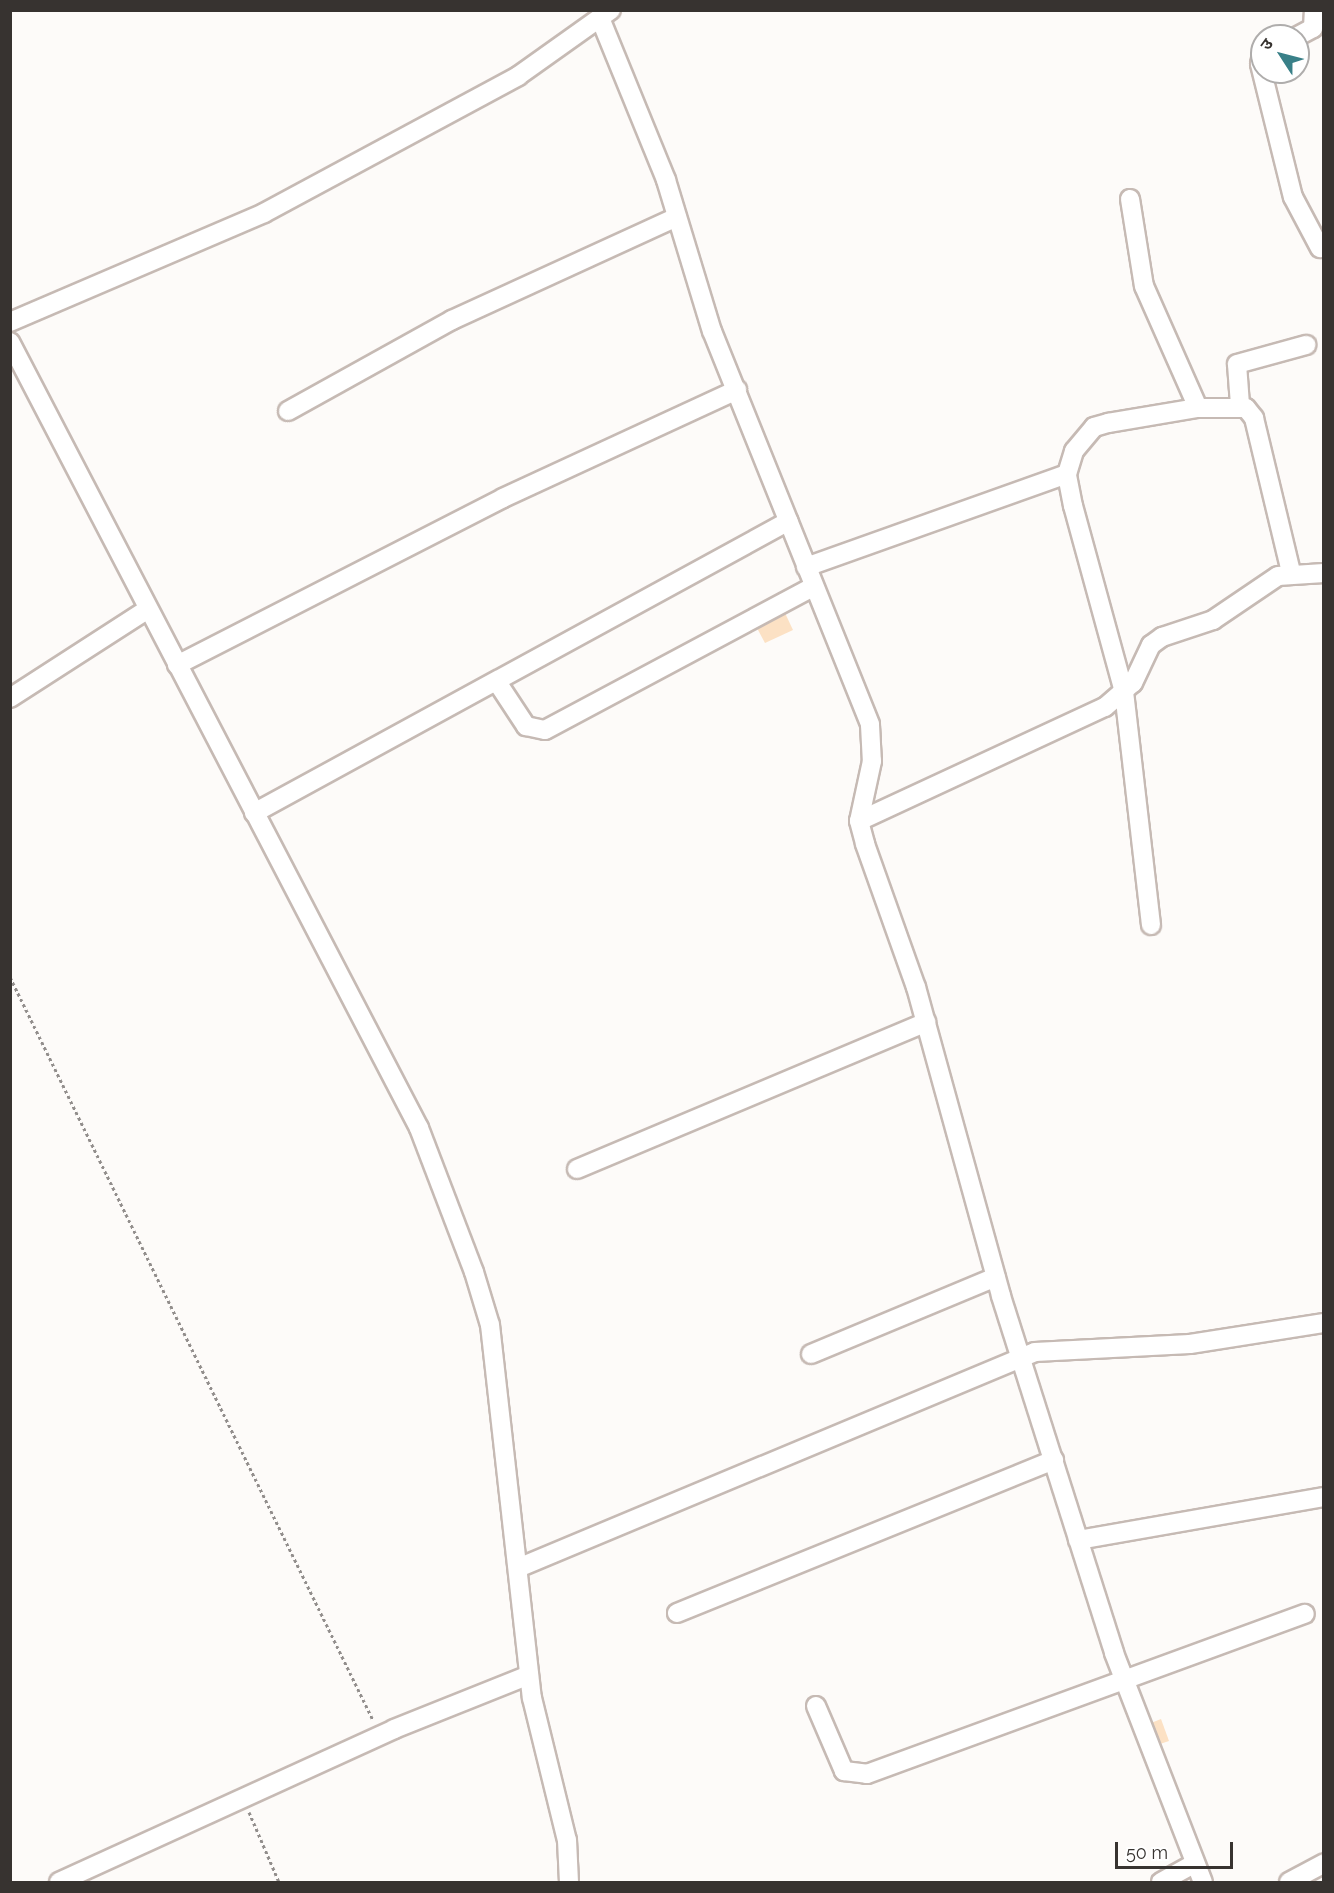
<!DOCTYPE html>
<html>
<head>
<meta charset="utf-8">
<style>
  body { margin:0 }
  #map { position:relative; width:1334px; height:1893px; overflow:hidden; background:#fdfbf9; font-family:Raleway,"Noto Sans Devanagari",sans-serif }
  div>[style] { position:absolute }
  .building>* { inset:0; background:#fce1c4 }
  .path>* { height:3px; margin-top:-1.5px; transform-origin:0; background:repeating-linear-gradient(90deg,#928e8c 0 3px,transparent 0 6px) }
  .roads { filter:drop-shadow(2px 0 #c6bab4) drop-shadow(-2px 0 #c6bab4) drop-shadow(0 2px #c6bab4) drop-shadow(0 -2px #c6bab4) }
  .minor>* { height:18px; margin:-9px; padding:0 9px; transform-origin:9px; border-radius:9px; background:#fff }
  span { translate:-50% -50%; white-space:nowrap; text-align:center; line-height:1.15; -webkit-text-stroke:5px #fff; paint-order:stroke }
  .frame { position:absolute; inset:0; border:12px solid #373330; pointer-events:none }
  .north { position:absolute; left:1250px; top:24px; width:60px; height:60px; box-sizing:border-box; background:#fff; border:2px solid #afadac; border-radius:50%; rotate:306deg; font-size:16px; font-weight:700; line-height:24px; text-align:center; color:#373330 }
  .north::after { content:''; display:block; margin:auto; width:21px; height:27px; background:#398088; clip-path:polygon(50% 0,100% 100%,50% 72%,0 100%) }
  .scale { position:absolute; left:1115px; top:1842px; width:118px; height:27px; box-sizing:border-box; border:3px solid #373330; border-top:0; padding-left:8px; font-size:18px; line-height:21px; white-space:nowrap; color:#373330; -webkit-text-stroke:4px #fff; paint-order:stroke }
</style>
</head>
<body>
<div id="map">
  <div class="building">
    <i style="clip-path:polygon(785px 613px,793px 630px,765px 643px,757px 628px)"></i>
    <i style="clip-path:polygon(1161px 1719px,1169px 1741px,1154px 1746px,1146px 1725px)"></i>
  </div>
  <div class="path">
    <i style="left:10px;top:977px;width:827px;rotate:63.96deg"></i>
    <i style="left:249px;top:1812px;width:76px;rotate:66.8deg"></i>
  </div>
  <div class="roads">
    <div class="minor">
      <i style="left:600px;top:18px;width:175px;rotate:67.8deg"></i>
      <i style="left:666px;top:180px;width:158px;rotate:73.1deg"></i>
      <i style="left:712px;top:331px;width:424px;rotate:68.1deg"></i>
      <i style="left:870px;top:725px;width:36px;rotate:87deg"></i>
      <i style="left:872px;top:761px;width:61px;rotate:102.2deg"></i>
      <i style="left:859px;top:821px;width:24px;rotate:75deg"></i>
      <i style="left:865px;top:844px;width:152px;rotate:70.4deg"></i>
      <i style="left:916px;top:987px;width:320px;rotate:74.6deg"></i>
      <i style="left:1001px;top:1296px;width:374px;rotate:72.4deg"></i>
      <i style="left:1114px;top:1653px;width:246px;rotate:68.8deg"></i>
      <i style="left:1298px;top:36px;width:17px;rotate:-28deg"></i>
      <i style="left:1313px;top:28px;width:18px;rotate:-87deg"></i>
      <i style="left:1262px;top:54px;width:10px;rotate:101deg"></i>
      <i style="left:1260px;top:64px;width:137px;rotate:76.1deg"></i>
      <i style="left:1293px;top:197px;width:58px;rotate:62.1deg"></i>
      <i style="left:1130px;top:199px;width:88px;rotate:80.9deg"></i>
      <i style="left:1144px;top:286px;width:133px;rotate:66.1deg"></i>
      <i style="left:10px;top:322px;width:276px;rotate:-23.2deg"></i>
      <i style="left:264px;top:213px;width:289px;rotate:-28.3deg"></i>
      <i style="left:518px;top:76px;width:114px;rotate:-35.4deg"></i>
      <i style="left:10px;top:342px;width:886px;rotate:62.51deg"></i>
      <i style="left:419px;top:1128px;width:154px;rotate:69.1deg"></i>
      <i style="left:474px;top:1272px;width:55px;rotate:73.2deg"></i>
      <i style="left:490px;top:1325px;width:375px;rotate:83.6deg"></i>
      <i style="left:532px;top:1698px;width:146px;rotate:76.2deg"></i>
      <i style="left:567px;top:1840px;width:42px;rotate:87.3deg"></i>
      <i style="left:1240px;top:405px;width:41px;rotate:-94.2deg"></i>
      <i style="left:1237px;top:364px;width:72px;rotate:-15.4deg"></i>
      <i style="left:288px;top:411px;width:188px;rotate:-29deg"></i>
      <i style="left:452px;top:320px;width:247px;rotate:-24.6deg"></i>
      <i style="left:806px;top:567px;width:277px;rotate:-19.6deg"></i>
      <i style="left:177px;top:665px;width:366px;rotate:-27.1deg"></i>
      <i style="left:503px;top:498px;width:258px;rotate:-24.8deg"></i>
      <i style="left:497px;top:682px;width:53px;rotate:56.6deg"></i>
      <i style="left:526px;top:726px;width:19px;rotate:12deg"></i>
      <i style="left:545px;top:730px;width:304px;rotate:-28.1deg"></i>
      <i style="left:10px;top:698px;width:164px;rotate:-32.8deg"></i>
      <i style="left:254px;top:813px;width:609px;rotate:-28.63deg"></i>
      <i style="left:859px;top:821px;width:271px;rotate:-24.9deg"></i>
      <i style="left:1105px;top:707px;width:37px;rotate:-41deg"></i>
      <i style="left:1133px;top:683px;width:42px;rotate:-64.7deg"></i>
      <i style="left:1151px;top:645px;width:14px;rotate:-36deg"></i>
      <i style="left:1162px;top:637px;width:54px;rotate:-18.4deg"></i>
      <i style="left:1213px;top:620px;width:78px;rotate:-34.1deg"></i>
      <i style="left:1278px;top:576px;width:46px;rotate:-3.7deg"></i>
      <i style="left:1151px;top:925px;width:235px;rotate:-96.6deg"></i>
      <i style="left:1124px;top:692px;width:193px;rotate:-105.3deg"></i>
      <i style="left:1073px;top:506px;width:33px;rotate:-101deg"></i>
      <i style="left:1067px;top:474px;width:24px;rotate:-73deg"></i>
      <i style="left:1074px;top:451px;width:31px;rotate:-50deg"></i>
      <i style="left:1094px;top:427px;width:15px;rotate:-16deg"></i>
      <i style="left:1108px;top:423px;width:91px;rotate:-9.5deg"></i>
      <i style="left:1198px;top:408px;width:48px"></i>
      <i style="left:1246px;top:408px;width:13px;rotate:51deg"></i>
      <i style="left:1254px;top:418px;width:158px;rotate:76.5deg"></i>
      <i style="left:577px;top:1169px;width:379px;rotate:-22.8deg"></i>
      <i style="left:811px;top:1354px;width:200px;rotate:-22.6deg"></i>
      <i style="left:1078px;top:1540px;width:250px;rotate:-9.9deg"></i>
      <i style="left:518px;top:1568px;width:560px;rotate:-22.67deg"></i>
      <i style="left:1035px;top:1352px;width:155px;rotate:-3deg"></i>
      <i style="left:1190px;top:1344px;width:136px;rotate:-8.9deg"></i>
      <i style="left:677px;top:1613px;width:407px;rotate:-22.1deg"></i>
      <i style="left:816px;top:1706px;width:71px;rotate:66.7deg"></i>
      <i style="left:844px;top:1771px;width:23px;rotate:7deg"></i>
      <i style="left:867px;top:1774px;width:466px;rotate:-20.1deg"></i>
      <i style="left:59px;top:1882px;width:368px;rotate:-24.5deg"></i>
      <i style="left:394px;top:1729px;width:145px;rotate:-21.8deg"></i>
      <i style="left:1161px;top:1882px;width:37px;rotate:-29deg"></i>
      <i style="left:1289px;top:1882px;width:40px;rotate:-28deg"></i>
    </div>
  </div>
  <div class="frame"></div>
  <div class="north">उ</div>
  <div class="scale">50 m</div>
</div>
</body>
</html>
